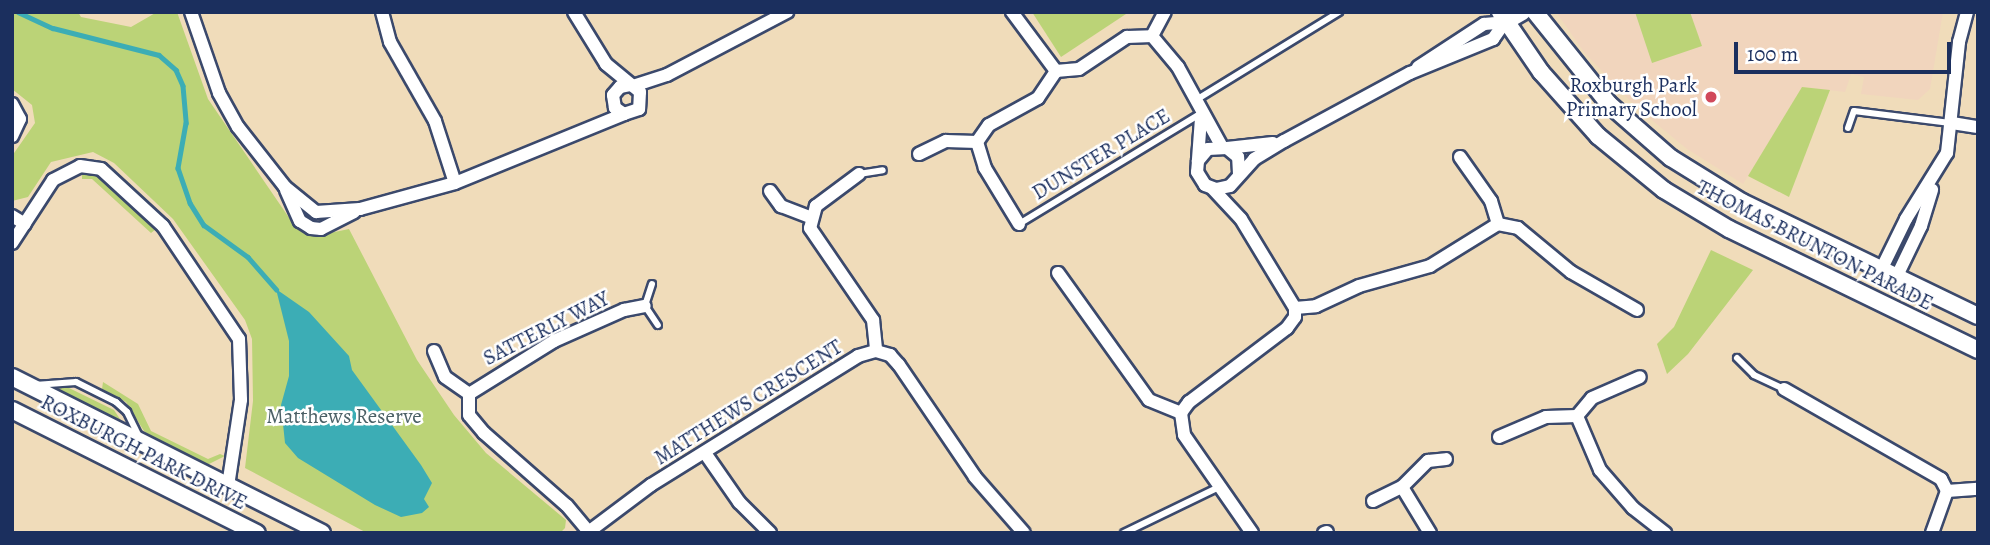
<!DOCTYPE html>
<html>
<head>
<meta charset="utf-8">
<style>
  body { margin:0 }
  #map { position:relative; width:1990px; height:545px; overflow:hidden; background:#f0dcba; font-family:Alegreya,serif }
  div>[style] { position:absolute }
  .built>* { inset:0; background:#f1d5bd }
  .green>* { inset:0; background:#bbd377 }
  .water>* { inset:0; background:#3cadb5 }
  .stream>* { height:4.5px; margin:-2.25px; padding:0 2.25px; transform-origin:2.25px; border-radius:2.25px; background:#3cadb5 }
  .roads { filter:drop-shadow(2px 0 #3b496c) drop-shadow(-2px 0 #3b496c) drop-shadow(0 2px #3b496c) drop-shadow(0 -2px #3b496c) }
  .service>* { height:6px; margin:-3px; padding:0 3px; transform-origin:3px; border-radius:3px; background:#fff }
  .minor>* { height:12px; margin:-6px; padding:0 6px; transform-origin:6px; border-radius:6px; background:#fff }
  .tertiary>* { height:16px; margin:-8px; padding:0 8px; transform-origin:8px; border-radius:8px; background:#fff }
  .dots>* { width:19px; height:19px; translate:-50% -50%; box-sizing:border-box; border:4px solid #fff; border-radius:50% }
  span { translate:-50% -50%; white-space:nowrap; text-align:center; line-height:1.15; -webkit-text-stroke:5px #fff; paint-order:stroke }
  .poi-label { font-size:21px; color:#1b2f5e }
  .right { translate:-100% -50%; text-align:right }
  .street-label { font-size:21px; color:#1b2f5e }
  .park-label { font-size:21px; color:#4b6066 }
  .frame { position:absolute; inset:0; border:14px solid #1b2f5e; pointer-events:none }
  .scale { position:absolute; left:1734px; top:42px; width:217px; height:32px; box-sizing:border-box; border:4px solid #1b2f5e; border-top:0; padding-left:9px; font-size:21px; line-height:24px; white-space:nowrap; color:#1b2f5e; -webkit-text-stroke:5px #fff; paint-order:stroke }
</style>
</head>
<body>
<div id="map">
  <div class="built">
    <i style="clip-path:polygon(1556px 12px,1943px 12px,1930px 89px,1918px 100px,1861px 94px,1864px 77px,1851px 74px,1845px 92px,1802px 87px,1743px 184px,1687px 149px,1636px 107px,1584px 52px)"></i>
  </div>
  <div class="green">
    <i style="clip-path:polygon(12px 12px,78px 12px,81px 17px,131px 27px,157px 12px,177px 12px,208px 99px,294px 225px,306px 233px,320px 235px,349px 229px,417px 360px,454px 415px,486px 453px,566px 520px,565px 528px,560px 533px,367px 533px,245px 468px,253px 401px,252px 339px,245px 320px,173px 219px,114px 163px,93px 152px,51px 162px,28px 197px,12px 201px,12px 156px,35px 123px,32px 105px,12px 89px)"></i>
    <i style="clip-path:polygon(1032px 12px,1129px 12px,1061px 57px)"></i>
    <i style="clip-path:polygon(1635px 12px,1690px 12px,1702px 46px,1652px 63px)"></i>
    <i style="clip-path:polygon(1802px 87px,1830px 90px,1789px 197px,1748px 176px)"></i>
    <i style="clip-path:polygon(82px 173px,99px 177px,156px 229px,151px 233px,92px 179px,82px 179px)"></i>
    <i style="clip-path:polygon(1711px 250px,1753px 270px,1688px 354px,1667px 374px,1657px 344px,1674px 327px)"></i>
    <i style="clip-path:polygon(103px 382px,138px 404px,151px 431px,208px 459px,220px 454px,225px 456px,207px 465px,155px 440px,144px 431px,126px 402px,102px 389px)"></i>
    <i style="clip-path:polygon(67px 387px,114px 410px,122px 422px,55px 389px)"></i>
  </div>
  <div class="water">
    <i style="clip-path:polygon(276px 289px,309px 312px,349px 356px,352px 370px,421px 465px,432px 483px,424px 499px,429px 507px,422px 513px,401px 517px,375px 505px,298px 458px,285px 443px,281px 405px,289px 376px,289px 341px)"></i>
  </div>
  <div class="stream">
    <i style="left:18px;top:12px;width:38px;rotate:25deg"></i>
    <i style="left:53px;top:28px;width:109px;rotate:14.3deg"></i>
    <i style="left:159px;top:55px;width:23px;rotate:41deg"></i>
    <i style="left:176px;top:70px;width:17px;rotate:66deg"></i>
    <i style="left:183px;top:86px;width:37px;rotate:85deg"></i>
    <i style="left:186px;top:123px;width:46px;rotate:100.1deg"></i>
    <i style="left:178px;top:168px;width:37px;rotate:71deg"></i>
    <i style="left:190px;top:203px;width:26px;rotate:58deg"></i>
    <i style="left:204px;top:225px;width:54px;rotate:36deg"></i>
    <i style="left:248px;top:257px;width:43px;rotate:48.8deg"></i>
  </div>
  <div class="roads">
    <div class="service">
      <i style="left:1196px;top:100px;width:168px;rotate:-31.6deg"></i>
      <i style="left:1848px;top:128px;width:18px;rotate:-71deg"></i>
      <i style="left:1854px;top:111px;width:97px;rotate:7.1deg"></i>
      <i style="left:859px;top:174px;width:24px;rotate:-9deg"></i>
      <i style="left:1019px;top:224px;width:212px;rotate:-31.3deg"></i>
      <i style="left:652px;top:284px;width:23px;rotate:108deg"></i>
      <i style="left:645px;top:306px;width:23px;rotate:56deg"></i>
      <i style="left:1737px;top:358px;width:24px;rotate:45deg"></i>
      <i style="left:1754px;top:375px;width:33px;rotate:25deg"></i>
      <i style="left:35px;top:385px;width:41px;rotate:-4.2deg"></i>
      <i style="left:76px;top:382px;width:45px;rotate:26.6deg"></i>
      <i style="left:116px;top:402px;width:15px;rotate:42deg"></i>
      <i style="left:127px;top:412px;width:28px;rotate:64deg"></i>
      <i style="left:1124px;top:533px;width:106px;rotate:-25.8deg"></i>
    </div>
    <div class="minor">
      <i style="left:191px;top:12px;width:86px;rotate:70.9deg"></i>
      <i style="left:219px;top:93px;width:39px;rotate:61deg"></i>
      <i style="left:238px;top:127px;width:76px;rotate:51.9deg"></i>
      <i style="left:285px;top:187px;width:40px;rotate:39deg"></i>
      <i style="left:316px;top:212px;width:44px;rotate:-3.9deg"></i>
      <i style="left:360px;top:209px;width:98px;rotate:-15.3deg"></i>
      <i style="left:455px;top:183px;width:183px;rotate:-22.2deg"></i>
      <i style="left:382px;top:12px;width:31px;rotate:75deg"></i>
      <i style="left:390px;top:42px;width:91px;rotate:60.3deg"></i>
      <i style="left:435px;top:121px;width:65px;rotate:72.1deg"></i>
      <i style="left:574px;top:12px;width:61px;rotate:58.4deg"></i>
      <i style="left:606px;top:64px;width:44px;rotate:39.5deg"></i>
      <i style="left:640px;top:92px;width:17px;rotate:93deg"></i>
      <i style="left:639px;top:109px;width:16px;rotate:162deg"></i>
      <i style="left:624px;top:114px;width:11px;rotate:-146deg"></i>
      <i style="left:615px;top:108px;width:13px;rotate:-99deg"></i>
      <i style="left:613px;top:95px;width:11px;rotate:-49deg"></i>
      <i style="left:620px;top:87px;width:10px;rotate:-11deg"></i>
      <i style="left:1012px;top:12px;width:74px;rotate:53.3deg"></i>
      <i style="left:1056px;top:71px;width:23px;rotate:-5deg"></i>
      <i style="left:1079px;top:69px;width:58px;rotate:-33.7deg"></i>
      <i style="left:1127px;top:37px;width:25px;rotate:-2deg"></i>
      <i style="left:1152px;top:36px;width:40px;rotate:50deg"></i>
      <i style="left:1178px;top:67px;width:91px;rotate:61.2deg"></i>
      <i style="left:1152px;top:36px;width:27px;rotate:-62deg"></i>
      <i style="left:1418px;top:67px;width:79px;rotate:-33.1deg"></i>
      <i style="left:1484px;top:24px;width:21px;rotate:-5deg"></i>
      <i style="left:633px;top:86px;width:36px;rotate:-18deg"></i>
      <i style="left:667px;top:75px;width:136px;rotate:-27.7deg"></i>
      <i style="left:12px;top:104px;width:17px;rotate:62deg"></i>
      <i style="left:20px;top:119px;width:19px;rotate:115deg"></i>
      <i style="left:1952px;top:123px;width:26px;rotate:9deg"></i>
      <i style="left:1227px;top:148px;width:46px;rotate:-6.2deg"></i>
      <i style="left:919px;top:154px;width:30px;rotate:-26deg"></i>
      <i style="left:946px;top:141px;width:31px;rotate:2deg"></i>
      <i style="left:1460px;top:157px;width:54px;rotate:54.8deg"></i>
      <i style="left:1491px;top:201px;width:24px;rotate:73deg"></i>
      <i style="left:1198px;top:159px;width:41px;rotate:-85.8deg"></i>
      <i style="left:859px;top:174px;width:54px;rotate:143.3deg"></i>
      <i style="left:816px;top:206px;width:23px;rotate:105deg"></i>
      <i style="left:810px;top:228px;width:112px;rotate:55.6deg"></i>
      <i style="left:873px;top:320px;width:31px;rotate:84deg"></i>
      <i style="left:1239px;top:174px;width:17px;rotate:-93deg"></i>
      <i style="left:1238px;top:157px;width:14px;rotate:-141deg"></i>
      <i style="left:1227px;top:148px;width:19px;rotate:177deg"></i>
      <i style="left:1208px;top:149px;width:16px;rotate:130deg"></i>
      <i style="left:1198px;top:161px;width:11px;rotate:95deg"></i>
      <i style="left:1197px;top:172px;width:15px;rotate:58deg"></i>
      <i style="left:1205px;top:185px;width:12px;rotate:20deg"></i>
      <i style="left:1216px;top:189px;width:14px;rotate:-12deg"></i>
      <i style="left:1230px;top:186px;width:36px;rotate:-48deg"></i>
      <i style="left:1254px;top:159px;width:35px;rotate:-31deg"></i>
      <i style="left:1284px;top:141px;width:143px;rotate:-28.4deg"></i>
      <i style="left:1410px;top:73px;width:90px;rotate:-22.3deg"></i>
      <i style="left:1493px;top:39px;width:21px;rotate:-55deg"></i>
      <i style="left:1212px;top:188px;width:42px;rotate:46.9deg"></i>
      <i style="left:1241px;top:219px;width:104px;rotate:58.8deg"></i>
      <i style="left:1295px;top:308px;width:9px;rotate:90deg"></i>
      <i style="left:1295px;top:317px;width:14px;rotate:126deg"></i>
      <i style="left:1287px;top:328px;width:123px;rotate:142.9deg"></i>
      <i style="left:1189px;top:402px;width:14px;rotate:126deg"></i>
      <i style="left:1181px;top:413px;width:22px;rotate:82deg"></i>
      <i style="left:1184px;top:435px;width:119px;rotate:55.2deg"></i>
      <i style="left:286px;top:190px;width:34px;rotate:66deg"></i>
      <i style="left:300px;top:221px;width:13px;rotate:32deg"></i>
      <i style="left:311px;top:228px;width:10px;rotate:6deg"></i>
      <i style="left:321px;top:229px;width:37px;rotate:-27deg"></i>
      <i style="left:770px;top:191px;width:19px;rotate:54deg"></i>
      <i style="left:781px;top:206px;width:30px;rotate:21deg"></i>
      <i style="left:12px;top:216px;width:15px;rotate:32deg"></i>
      <i style="left:1019px;top:224px;width:66px;rotate:-121.3deg"></i>
      <i style="left:985px;top:168px;width:27px;rotate:-107deg"></i>
      <i style="left:977px;top:142px;width:21px;rotate:-55deg"></i>
      <i style="left:989px;top:125px;width:56px;rotate:-28.9deg"></i>
      <i style="left:1038px;top:98px;width:32px;rotate:-56deg"></i>
      <i style="left:12px;top:243px;width:75px;rotate:-56.9deg"></i>
      <i style="left:53px;top:180px;width:30px;rotate:-27deg"></i>
      <i style="left:80px;top:166px;width:21px;rotate:8deg"></i>
      <i style="left:101px;top:169px;width:84px;rotate:42.6deg"></i>
      <i style="left:163px;top:226px;width:136px;rotate:56.1deg"></i>
      <i style="left:239px;top:339px;width:61px;rotate:88.1deg"></i>
      <i style="left:241px;top:400px;width:87px;rotate:98.6deg"></i>
      <i style="left:1881px;top:270px;width:57px;rotate:-63.9deg"></i>
      <i style="left:1906px;top:219px;width:78px;rotate:-58.2deg"></i>
      <i style="left:1947px;top:153px;width:112px;rotate:-83.8deg"></i>
      <i style="left:1959px;top:42px;width:31px;rotate:-75deg"></i>
      <i style="left:1058px;top:273px;width:156px;rotate:54.4deg"></i>
      <i style="left:1149px;top:400px;width:35px;rotate:22deg"></i>
      <i style="left:1896px;top:278px;width:58px;rotate:-64.3deg"></i>
      <i style="left:1921px;top:226px;width:38px;rotate:-73deg"></i>
      <i style="left:1295px;top:308px;width:21px;rotate:-5deg"></i>
      <i style="left:1316px;top:306px;width:47px;rotate:-24.9deg"></i>
      <i style="left:1359px;top:286px;width:74px;rotate:-15.7deg"></i>
      <i style="left:1430px;top:266px;width:80px;rotate:-31.7deg"></i>
      <i style="left:1498px;top:224px;width:20px;rotate:11deg"></i>
      <i style="left:1518px;top:228px;width:69px;rotate:39.7deg"></i>
      <i style="left:1571px;top:272px;width:76px;rotate:29.9deg"></i>
      <i style="left:434px;top:351px;width:28px;rotate:67deg"></i>
      <i style="left:445px;top:377px;width:29px;rotate:35deg"></i>
      <i style="left:1784px;top:389px;width:181px;rotate:29.8deg"></i>
      <i style="left:1941px;top:479px;width:13px;rotate:63deg"></i>
      <i style="left:1947px;top:491px;width:45px;rotate:109.7deg"></i>
      <i style="left:1577px;top:416px;width:59px;rotate:66.9deg"></i>
      <i style="left:1600px;top:470px;width:50px;rotate:49deg"></i>
      <i style="left:1633px;top:508px;width:41px;rotate:38deg"></i>
      <i style="left:1577px;top:416px;width:23px;rotate:-50deg"></i>
      <i style="left:1592px;top:398px;width:52px;rotate:-23.6deg"></i>
      <i style="left:1499px;top:437px;width:51px;rotate:-23.1deg"></i>
      <i style="left:1546px;top:417px;width:31px;rotate:-2deg"></i>
      <i style="left:705px;top:453px;width:60px;rotate:55.2deg"></i>
      <i style="left:739px;top:502px;width:44px;rotate:45deg"></i>
      <i style="left:1402px;top:487px;width:54px;rotate:58.7deg"></i>
      <i style="left:1947px;top:491px;width:31px;rotate:-4deg"></i>
      <i style="left:1373px;top:501px;width:32px;rotate:-26deg"></i>
      <i style="left:1402px;top:487px;width:37px;rotate:-45deg"></i>
      <i style="left:1428px;top:461px;width:18px;rotate:-6deg"></i>
      <i style="left:589px;top:532px;width:35px;rotate:-130deg"></i>
      <i style="left:566px;top:505px;width:109px;rotate:-138.7deg"></i>
      <i style="left:484px;top:433px;width:23px;rotate:-130deg"></i>
      <i style="left:469px;top:415px;width:21px;rotate:-90deg"></i>
      <i style="left:469px;top:394px;width:100px;rotate:-31.9deg"></i>
      <i style="left:554px;top:341px;width:77px;rotate:-23.9deg"></i>
      <i style="left:624px;top:310px;width:21px;rotate:-11deg"></i>
      <i style="left:587px;top:533px;width:80px;rotate:-36.9deg"></i>
      <i style="left:651px;top:485px;width:244px;rotate:-31.9deg"></i>
      <i style="left:858px;top:356px;width:19px;rotate:-16deg"></i>
      <i style="left:876px;top:351px;width:15px;rotate:16deg"></i>
      <i style="left:890px;top:355px;width:13px;rotate:48deg"></i>
      <i style="left:899px;top:365px;width:135px;rotate:55.8deg"></i>
      <i style="left:975px;top:477px;width:74px;rotate:48.8deg"></i>
      <i style="left:1324px;top:533px;width:3px;rotate:-18deg"></i>
    </div>
    <div class="tertiary">
      <i style="left:1500px;top:12px;width:73px;rotate:55.7deg"></i>
      <i style="left:1541px;top:72px;width:86px;rotate:48.3deg"></i>
      <i style="left:1598px;top:136px;width:85px;rotate:39.3deg"></i>
      <i style="left:1664px;top:190px;width:76px;rotate:31deg"></i>
      <i style="left:1729px;top:229px;width:277px;rotate:25.9deg"></i>
      <i style="left:1535px;top:12px;width:118px;rotate:51.2deg"></i>
      <i style="left:1609px;top:104px;width:82px;rotate:41.1deg"></i>
      <i style="left:1671px;top:158px;width:84px;rotate:31.8deg"></i>
      <i style="left:1742px;top:202px;width:262px;rotate:25.8deg"></i>
      <i style="left:1505px;top:22px;width:20px;rotate:-30deg"></i>
      <i style="left:12px;top:377px;width:347px;rotate:26.7deg"></i>
      <i style="left:12px;top:410px;width:274px;rotate:26.7deg"></i>
    </div>
  </div>
  <div class="dots">
    <i style="left:1711px;top:97px;background:#d1495b"></i>
  </div>
  <div class="poi-label">
    <span class="right" style="left:1697px;top:97px">Roxburgh Park<br>Primary School</span>
  </div>
  <div class="street-label">
    <span style="left:1101px;top:154px;rotate:-31deg">DUNSTER PLACE</span>
    <span style="left:1815px;top:245px;rotate:27deg">THOMAS BRUNTON PARADE</span>
    <span style="left:546px;top:328px;rotate:-27deg">SATTERLY WAY</span>
    <span style="left:748px;top:402px;rotate:-32deg">MATTHEWS CRESCENT</span>
    <span style="left:144px;top:452px;rotate:27deg">ROXBURGH PARK DRIVE</span>
  </div>
  <div class="park-label">
    <span style="left:344px;top:416px">Matthews Reserve</span>
  </div>
  <div class="frame"></div>
  <div class="scale">100 m</div>
</div>
</body>
</html>
